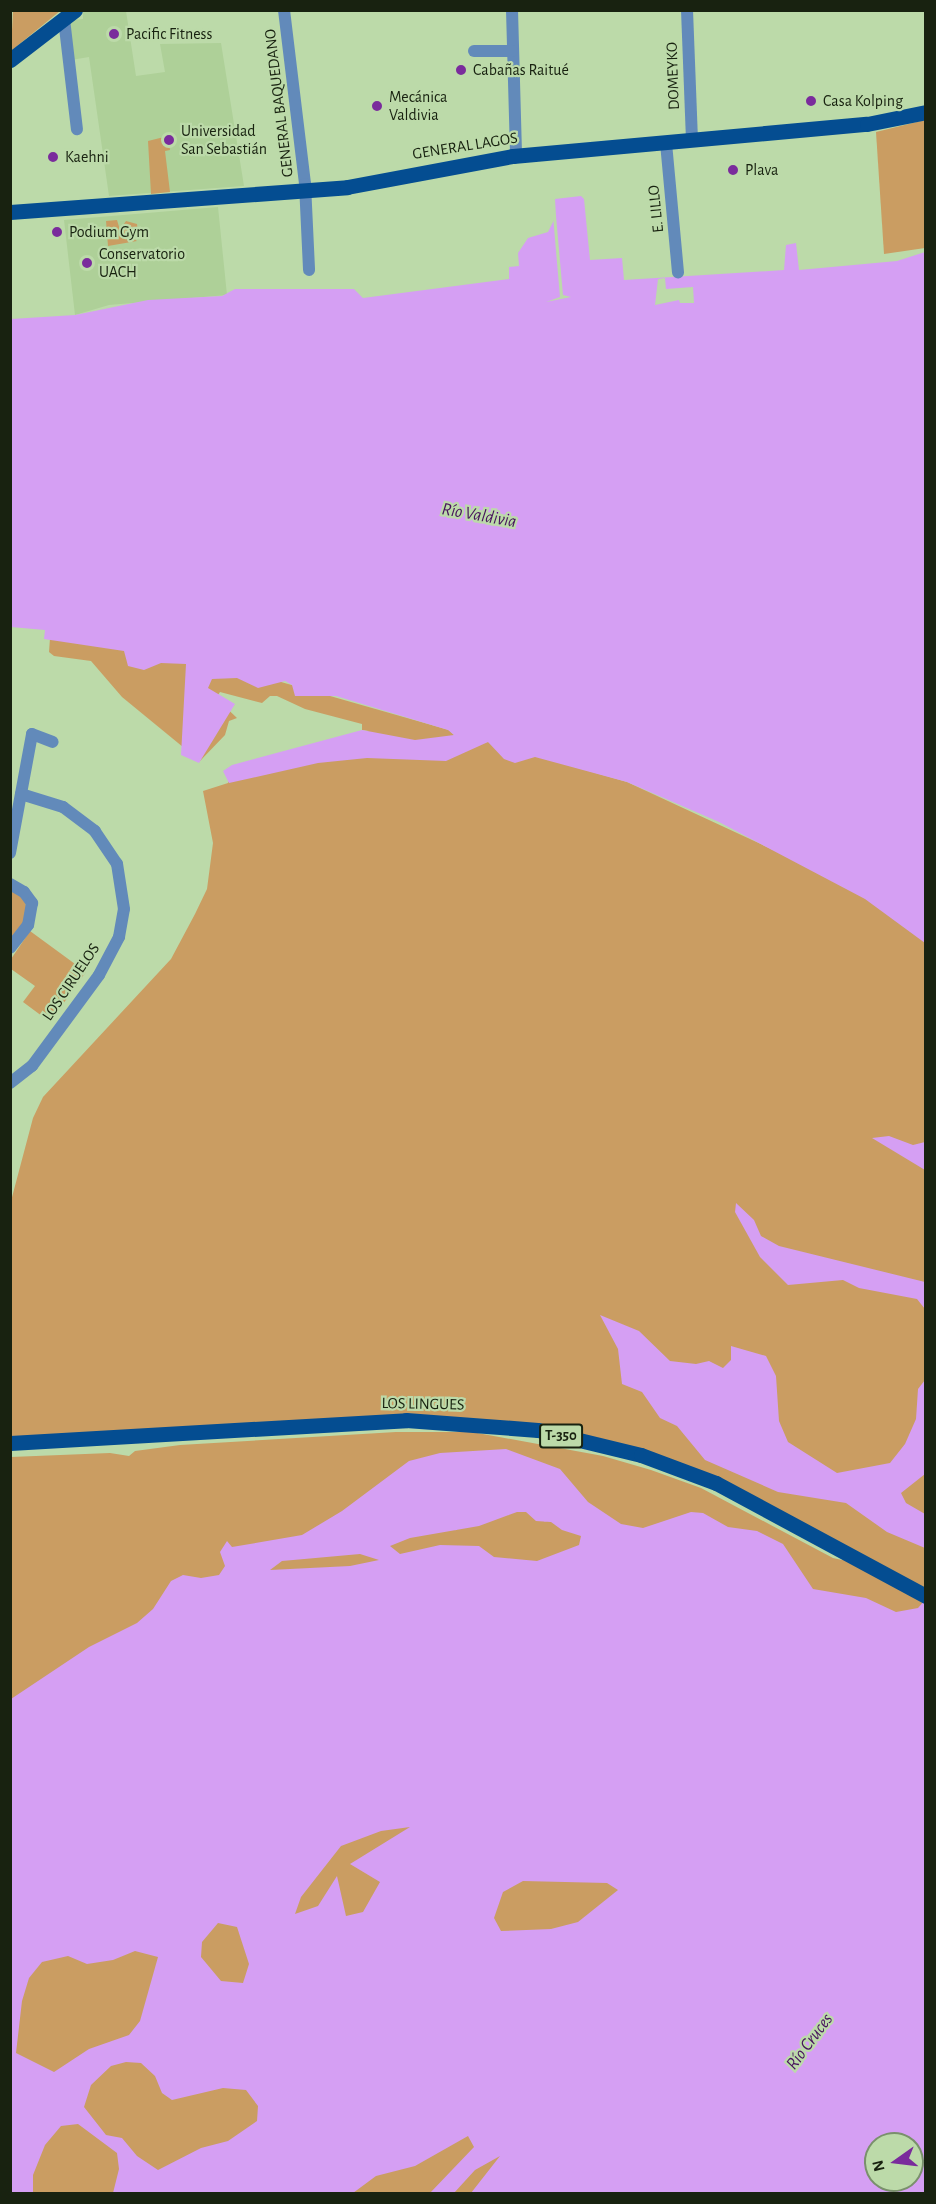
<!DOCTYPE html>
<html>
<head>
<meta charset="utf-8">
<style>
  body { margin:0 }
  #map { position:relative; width:936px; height:2204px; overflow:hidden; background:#bcdaa9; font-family:"Alegreya Sans",sans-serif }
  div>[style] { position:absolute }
  .built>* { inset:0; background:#aed098 }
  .green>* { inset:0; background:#ca9d62 }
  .water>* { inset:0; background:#d59ff3 }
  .pier>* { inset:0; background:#bcdaa9 }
  .minor>* { height:12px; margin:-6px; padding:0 6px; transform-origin:6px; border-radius:6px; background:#628aba }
  .major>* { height:15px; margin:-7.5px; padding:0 7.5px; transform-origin:7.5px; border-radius:7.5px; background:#044d91 }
  .dots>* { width:16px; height:16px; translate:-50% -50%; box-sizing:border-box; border:3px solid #bcdaa9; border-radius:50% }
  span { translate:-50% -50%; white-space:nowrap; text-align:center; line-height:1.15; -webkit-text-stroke:4.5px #bcdaa9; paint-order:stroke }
  .shield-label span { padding:2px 4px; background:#bcdaa9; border:2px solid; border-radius:4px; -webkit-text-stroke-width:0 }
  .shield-label { font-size:15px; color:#182210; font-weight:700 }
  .poi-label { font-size:16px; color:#182210 }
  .left { translate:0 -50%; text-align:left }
  .street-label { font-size:16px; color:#182210 }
  .water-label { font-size:18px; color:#46125c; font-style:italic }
  .frame { position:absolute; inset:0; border:12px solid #182210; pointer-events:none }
  .north { position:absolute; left:864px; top:2132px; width:60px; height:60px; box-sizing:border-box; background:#bcdaa9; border:2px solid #7a906c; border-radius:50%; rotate:256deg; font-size:16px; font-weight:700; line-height:24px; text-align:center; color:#182210 }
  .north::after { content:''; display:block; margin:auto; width:21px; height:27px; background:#7a2b9c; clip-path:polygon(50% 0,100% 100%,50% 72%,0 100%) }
</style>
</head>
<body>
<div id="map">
  <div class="built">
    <i style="clip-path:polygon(126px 11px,136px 76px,165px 72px,160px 44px,221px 43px,244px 186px,109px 196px,89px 57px,71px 60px,67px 27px,73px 20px,83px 19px,83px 12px)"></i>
    <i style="clip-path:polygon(218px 207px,227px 295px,109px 305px,75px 315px,64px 220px)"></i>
  </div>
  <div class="green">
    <i style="clip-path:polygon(13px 10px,60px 11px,11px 51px)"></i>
    <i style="clip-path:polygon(925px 120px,925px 248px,884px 254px,876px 132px)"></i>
    <i style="clip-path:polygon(168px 136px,170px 150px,165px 151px,170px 192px,151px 194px,148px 141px)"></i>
    <i style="clip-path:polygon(117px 220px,120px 230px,126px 221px,137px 224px,138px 233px,133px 238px,137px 241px,108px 246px,106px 221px)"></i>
    <i style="clip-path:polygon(50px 638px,173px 651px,449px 730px,455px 736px,479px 743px,488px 742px,627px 782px,808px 866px,882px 906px,925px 938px,925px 1660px,480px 2193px,11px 2193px,11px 1457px,110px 1453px,129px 1456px,135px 1451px,180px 1445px,396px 1432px,472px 1432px,603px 1456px,651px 1470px,701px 1488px,833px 1558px,842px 1560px,847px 1553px,644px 1455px,464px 1422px,11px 1445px,11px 1201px,33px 1118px,43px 1097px,171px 959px,195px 914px,207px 889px,213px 843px,203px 791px,228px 783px,230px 778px,369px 731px,362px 730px,362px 724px,305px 709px,277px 696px,270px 696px,262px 703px,220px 692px,216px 698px,237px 718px,229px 721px,225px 735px,200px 761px,122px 697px,91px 661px,54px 656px,49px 652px)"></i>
    <i style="clip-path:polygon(11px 887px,23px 894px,29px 917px,11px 942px)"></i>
    <i style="clip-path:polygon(30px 931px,86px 972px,50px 1022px,23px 1002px,35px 986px,11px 969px,11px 959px)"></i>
  </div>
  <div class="water">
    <i style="clip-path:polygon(581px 196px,584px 199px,590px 260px,622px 258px,624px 280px,784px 270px,786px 245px,796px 243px,799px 270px,897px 261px,925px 252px,925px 943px,865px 899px,719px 822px,627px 782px,535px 757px,515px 763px,504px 759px,488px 742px,446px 761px,367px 758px,318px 763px,229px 783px,223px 771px,232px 765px,362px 730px,415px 740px,454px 735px,448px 730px,336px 696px,295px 696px,292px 685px,285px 681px,258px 688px,237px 678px,212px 679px,208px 688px,235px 704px,199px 763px,181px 755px,186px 664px,161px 663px,144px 670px,128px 666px,124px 651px,44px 639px,45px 630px,11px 627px,11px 319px,75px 315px,148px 300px,222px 296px,235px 289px,354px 289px,363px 298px,509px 279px,509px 267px,519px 266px,518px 253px,528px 238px,548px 232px,556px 216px,555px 199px)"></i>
    <i style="clip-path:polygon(889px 1136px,913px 1145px,925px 1142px,925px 1170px,872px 1138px)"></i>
    <i style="clip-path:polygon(736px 1203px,754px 1220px,761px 1236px,779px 1246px,925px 1282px,925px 1309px,917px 1299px,859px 1288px,843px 1280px,788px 1285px,760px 1257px,735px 1212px)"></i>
    <i style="clip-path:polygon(600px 1315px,639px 1331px,670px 1361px,696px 1364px,709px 1361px,723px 1368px,731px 1360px,731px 1346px,766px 1356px,776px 1376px,779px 1421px,788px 1442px,837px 1473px,890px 1463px,905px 1444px,916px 1419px,918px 1389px,925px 1380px,925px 1474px,901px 1493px,906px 1503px,925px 1514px,925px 1548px,887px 1532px,846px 1503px,778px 1492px,705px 1460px,677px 1426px,660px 1418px,642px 1392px,622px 1384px,618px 1349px)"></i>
    <i style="clip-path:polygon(evenodd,506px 1449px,560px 1469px,588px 1502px,621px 1524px,643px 1528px,691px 1512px,703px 1513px,728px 1527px,757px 1531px,783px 1544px,813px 1589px,866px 1598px,896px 1612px,918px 1608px,925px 1600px,925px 2193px,471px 2193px,500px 2156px,475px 2170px,454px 2193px,430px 2193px,474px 2147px,468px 2136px,415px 2166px,376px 2176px,353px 2193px,113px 2193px,119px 2169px,117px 2153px,78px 2124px,61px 2126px,45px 2145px,33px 2175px,33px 2193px,11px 2193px,11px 1699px,89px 1647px,137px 1623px,153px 1609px,171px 1581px,183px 1575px,201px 1578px,219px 1575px,225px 1566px,220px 1552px,227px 1541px,232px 1547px,302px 1535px,342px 1511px,409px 1461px,440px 1453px,506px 1449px,517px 1512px,526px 1512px,536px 1521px,551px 1522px,562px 1530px,581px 1536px,579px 1545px,537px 1561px,494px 1557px,479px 1546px,440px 1545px,400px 1554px,390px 1546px,410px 1538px,479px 1526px,517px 1512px,506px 1449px,360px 1554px,379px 1560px,350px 1566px,270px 1570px,282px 1561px,360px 1554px,506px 1449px,410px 1827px,350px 1864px,380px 1882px,363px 1912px,346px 1916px,337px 1876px,318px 1906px,295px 1914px,301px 1897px,341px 1846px,381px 1831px,410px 1827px,506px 1449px,523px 1881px,607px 1883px,618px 1890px,578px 1922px,551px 1929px,501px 1931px,494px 1918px,503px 1892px,523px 1881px,506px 1449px,218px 1923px,237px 1927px,249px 1964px,243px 1983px,221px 1981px,201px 1957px,202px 1942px,218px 1923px,506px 1449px,135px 1951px,158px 1957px,140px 2021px,129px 2035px,89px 2049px,54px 2072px,16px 2053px,22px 2001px,29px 1978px,42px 1962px,68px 1956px,87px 1964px,113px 1960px,135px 1951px,506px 1449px,126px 2062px,141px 2063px,155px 2076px,162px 2093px,172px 2100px,223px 2088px,246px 2090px,258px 2106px,257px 2121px,228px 2141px,201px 2148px,158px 2170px,137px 2156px,122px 2138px,106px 2135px,84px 2107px,91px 2085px,111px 2066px,126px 2062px,506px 1449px,876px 2144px,912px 2144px,912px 2180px,876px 2180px,876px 2144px)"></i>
  </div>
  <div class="pier">
    <i style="clip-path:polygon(553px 216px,556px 216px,563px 295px,571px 297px,546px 302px,560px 297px)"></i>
    <i style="clip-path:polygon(665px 278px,666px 289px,693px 287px,694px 303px,680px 303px,679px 300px,655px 305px,658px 279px)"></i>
  </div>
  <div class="minor">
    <i style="left:284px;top:10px;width:175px;rotate:83.1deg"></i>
    <i style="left:305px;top:184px;width:86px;rotate:87.3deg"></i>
    <i style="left:512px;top:10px;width:146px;rotate:88.4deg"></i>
    <i style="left:687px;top:10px;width:130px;rotate:87.8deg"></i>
    <i style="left:64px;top:19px;width:111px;rotate:83.3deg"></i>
    <i style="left:474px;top:51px;width:38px"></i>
    <i style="left:666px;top:143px;width:130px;rotate:84.7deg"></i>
    <i style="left:10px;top:853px;width:121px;rotate:-79.5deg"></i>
    <i style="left:32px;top:734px;width:22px;rotate:21deg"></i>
    <i style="left:10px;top:884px;width:16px;rotate:30deg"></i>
    <i style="left:24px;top:892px;width:14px;rotate:54deg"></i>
    <i style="left:32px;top:903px;width:22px;rotate:100deg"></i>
    <i style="left:28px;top:925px;width:29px;rotate:128deg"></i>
    <i style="left:10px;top:1083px;width:28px;rotate:-38deg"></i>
    <i style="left:32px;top:1066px;width:113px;rotate:-53.6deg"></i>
    <i style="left:99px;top:975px;width:43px;rotate:-62.2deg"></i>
    <i style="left:119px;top:937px;width:28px;rotate:-80deg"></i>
    <i style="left:124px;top:909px;width:46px;rotate:-98.8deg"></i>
    <i style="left:117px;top:864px;width:40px;rotate:-124deg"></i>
    <i style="left:95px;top:831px;width:40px;rotate:-143deg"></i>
    <i style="left:63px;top:807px;width:44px;rotate:-162.8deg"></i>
  </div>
  <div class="major">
    <i style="left:10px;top:60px;width:82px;rotate:-37.6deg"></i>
    <i style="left:10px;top:212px;width:338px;rotate:-4.2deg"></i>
    <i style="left:347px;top:187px;width:169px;rotate:-10.6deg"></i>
    <i style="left:513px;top:156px;width:355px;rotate:-5.2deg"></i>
    <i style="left:867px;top:124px;width:60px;rotate:-11.5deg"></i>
    <i style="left:10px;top:1443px;width:397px;rotate:-3.3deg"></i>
    <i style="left:406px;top:1420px;width:132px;rotate:4.3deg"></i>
    <i style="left:538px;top:1430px;width:106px;rotate:13.6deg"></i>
    <i style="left:641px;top:1455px;width:80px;rotate:20.5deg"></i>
    <i style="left:716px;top:1483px;width:238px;rotate:28.3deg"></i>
  </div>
  <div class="dots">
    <i style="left:114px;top:34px;background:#7a2b9c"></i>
    <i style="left:461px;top:70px;background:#7a2b9c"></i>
    <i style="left:811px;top:101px;background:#7a2b9c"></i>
    <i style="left:377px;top:106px;background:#7a2b9c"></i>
    <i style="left:169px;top:140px;background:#7a2b9c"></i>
    <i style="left:53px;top:157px;background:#7a2b9c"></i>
    <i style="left:733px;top:170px;background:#7a2b9c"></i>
    <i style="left:57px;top:232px;background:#7a2b9c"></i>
    <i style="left:87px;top:263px;background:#7a2b9c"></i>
  </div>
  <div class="shield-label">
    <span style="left:561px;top:1436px">T-350</span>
  </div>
  <div class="poi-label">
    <span class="left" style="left:126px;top:34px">Pacific Fitness</span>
    <span class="left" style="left:473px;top:70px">Cabañas Raitué</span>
    <span class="left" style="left:389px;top:106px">Mecánica<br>Valdivia</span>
    <span class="left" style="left:823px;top:101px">Casa Kolping</span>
    <span class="left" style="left:181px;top:140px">Universidad<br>San Sebastián</span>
    <span class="left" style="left:65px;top:157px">Kaehni</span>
    <span class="left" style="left:745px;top:170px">Plava</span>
    <span class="left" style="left:69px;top:232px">Podium Gym</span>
    <span class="left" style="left:99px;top:263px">Conservatorio<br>UACH</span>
  </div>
  <div class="street-label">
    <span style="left:673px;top:76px;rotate:-92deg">DOMEYKO</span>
    <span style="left:279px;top:103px;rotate:-97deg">GENERAL BAQUEDANO</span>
    <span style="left:465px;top:146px;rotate:-9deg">GENERAL LAGOS</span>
    <span style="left:656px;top:209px;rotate:-96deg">E. LILLO</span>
    <span style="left:71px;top:982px;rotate:-56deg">LOS CIRUELOS</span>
    <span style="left:423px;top:1404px;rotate:1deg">LOS LINGUES</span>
  </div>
  <div class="water-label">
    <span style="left:479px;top:516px;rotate:10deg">Río Valdivia</span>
    <span style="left:810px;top:2042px;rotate:-53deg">Río Cruces</span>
  </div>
  <div class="frame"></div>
  <div class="north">N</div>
</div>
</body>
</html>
